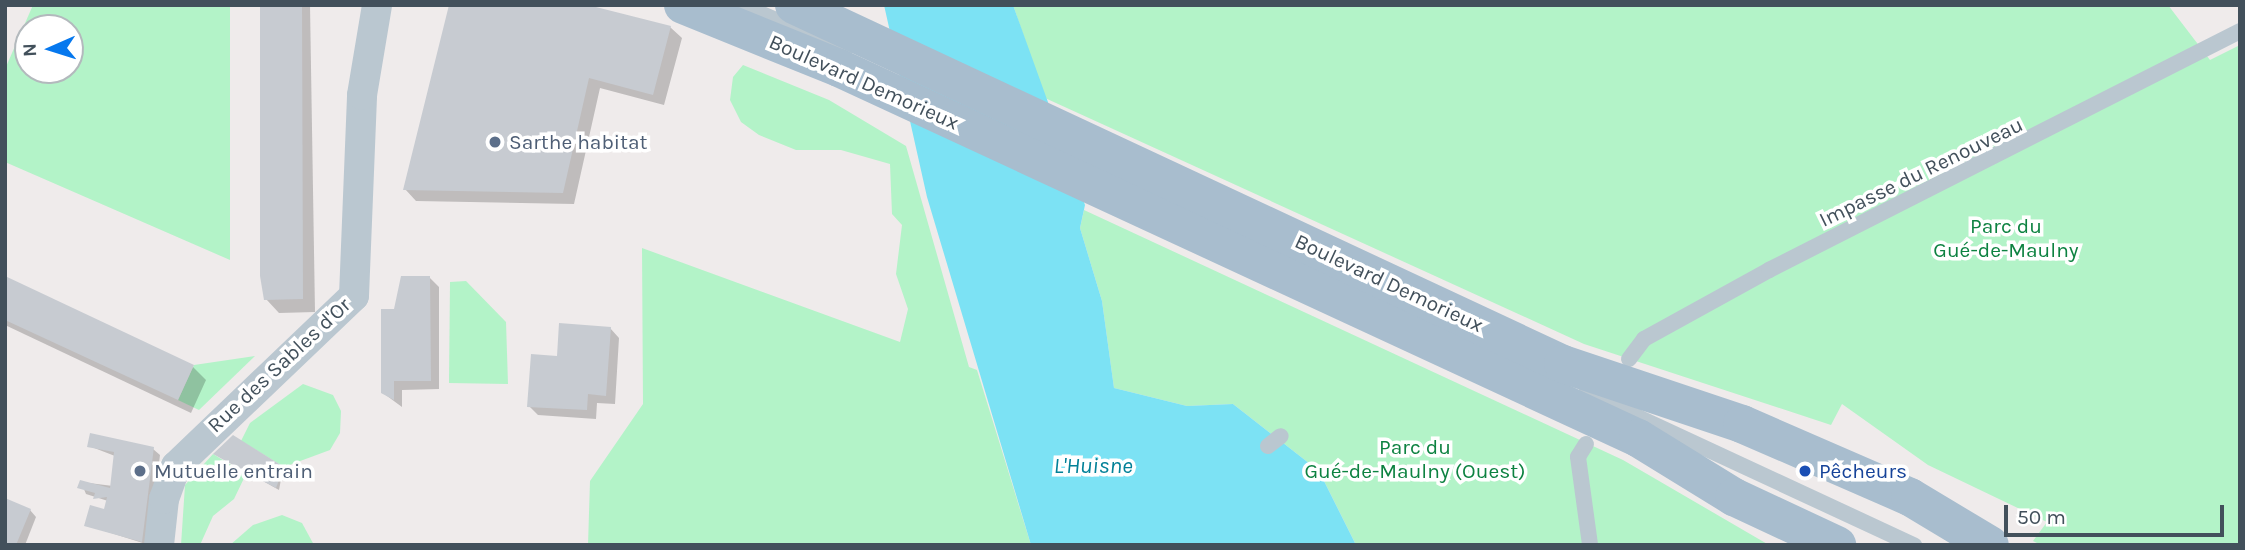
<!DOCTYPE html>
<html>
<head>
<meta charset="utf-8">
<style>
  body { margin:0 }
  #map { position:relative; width:2245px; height:550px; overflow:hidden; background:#efebeb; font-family:Karla,sans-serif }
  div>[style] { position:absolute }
  .green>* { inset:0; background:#b3f3c8 }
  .water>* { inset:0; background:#7ce2f4 }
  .shadow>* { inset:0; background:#0003 }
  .building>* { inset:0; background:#c7cbd1 }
  .service>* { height:16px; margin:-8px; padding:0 8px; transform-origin:8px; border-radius:8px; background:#bac7d0 }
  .minor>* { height:30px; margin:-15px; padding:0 15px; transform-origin:15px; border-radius:15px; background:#bac7d0 }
  .primary>* { height:38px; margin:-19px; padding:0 19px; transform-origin:19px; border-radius:19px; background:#a8bdce }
  .dots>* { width:19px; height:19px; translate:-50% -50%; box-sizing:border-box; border:4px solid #fff; border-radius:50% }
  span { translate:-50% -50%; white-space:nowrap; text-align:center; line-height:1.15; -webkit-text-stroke:7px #fff; paint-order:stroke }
  .street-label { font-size:21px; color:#42505b }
  .service-label { font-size:21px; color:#4e5e75 }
  .left { translate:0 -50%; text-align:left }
  .park-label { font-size:21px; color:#0d8241 }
  .transit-label { font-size:21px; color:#164399 }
  .water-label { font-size:23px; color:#038198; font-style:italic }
  .frame { position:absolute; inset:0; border:7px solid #42505b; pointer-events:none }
  .north { position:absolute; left:14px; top:14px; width:70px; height:70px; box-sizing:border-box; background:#fff; border:2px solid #b3b9bd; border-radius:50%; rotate:267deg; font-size:19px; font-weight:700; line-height:28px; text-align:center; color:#42505b }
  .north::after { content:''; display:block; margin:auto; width:24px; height:32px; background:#0678ee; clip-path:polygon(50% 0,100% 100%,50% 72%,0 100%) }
  .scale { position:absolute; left:2004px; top:505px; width:220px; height:32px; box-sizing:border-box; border:4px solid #42505b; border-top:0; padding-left:9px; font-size:21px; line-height:24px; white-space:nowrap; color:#42505b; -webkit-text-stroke:5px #fff; paint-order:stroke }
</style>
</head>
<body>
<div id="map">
  <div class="green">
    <i style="clip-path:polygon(evenodd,33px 5px,230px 5px,230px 260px,5px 162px,5px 69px,33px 5px,28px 28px,70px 28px,70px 70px,28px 70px,28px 28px)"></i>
    <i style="clip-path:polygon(1013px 5px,2168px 5px,2210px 60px,2240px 45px,2240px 545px,2041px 545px,2033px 541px,2047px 522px,1928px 465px,1842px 404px,1831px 425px,1584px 344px,1045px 98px)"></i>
    <i style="clip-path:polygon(743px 65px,829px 100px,906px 146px,969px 367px,977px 370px,1031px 545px,588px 545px,590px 481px,643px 404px,642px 248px,900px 342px,908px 309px,896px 274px,902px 225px,892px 214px,890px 164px,841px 150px,796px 150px,759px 135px,741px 122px,730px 100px,733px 77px)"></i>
    <i style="clip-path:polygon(1084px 210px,1623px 460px,1769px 545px,1356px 545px,1319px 471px,1233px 404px,1187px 406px,1114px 388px,1102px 301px,1080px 228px)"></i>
    <i style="clip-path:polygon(466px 281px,506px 322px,508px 384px,449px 383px,450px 282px)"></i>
    <i style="clip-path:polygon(255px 356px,199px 410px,178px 400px,194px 365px)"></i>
    <i style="clip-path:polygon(303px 384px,333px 395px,341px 411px,340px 433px,330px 450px,284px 467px,241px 441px,250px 423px)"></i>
    <i style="clip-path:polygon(213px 454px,246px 474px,234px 499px,213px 516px,200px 545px,181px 545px,185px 485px)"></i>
    <i style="clip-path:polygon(282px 515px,302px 523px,314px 545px,230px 545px,253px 525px)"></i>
  </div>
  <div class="water">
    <i style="clip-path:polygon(884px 5px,1013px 5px,1085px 205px,1080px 228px,1102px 301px,1114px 388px,1187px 406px,1233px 404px,1319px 471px,1356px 545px,1031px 545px,927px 197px)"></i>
  </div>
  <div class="shadow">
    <i style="clip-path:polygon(265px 5px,310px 5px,315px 312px,279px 313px,266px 299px)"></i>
    <i style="clip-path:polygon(670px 27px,682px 38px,664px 105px,600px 88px,574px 204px,416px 201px,405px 189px)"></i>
    <i style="clip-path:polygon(429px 277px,439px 287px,439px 389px,402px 390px,402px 407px,383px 393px,396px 311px)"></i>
    <i style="clip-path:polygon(5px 279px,193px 367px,206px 380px,191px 413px,5px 325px)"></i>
    <i style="clip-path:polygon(610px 328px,619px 338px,615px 404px,597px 403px,596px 419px,538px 415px,529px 406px,558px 358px)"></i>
    <i style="clip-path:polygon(89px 446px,153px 449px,160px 455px,149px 545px,86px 525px,105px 512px,108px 501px,86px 494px,81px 482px,113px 486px,115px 456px)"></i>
    <i style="clip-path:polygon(218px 456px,283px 469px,279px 490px)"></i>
    <i style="clip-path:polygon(30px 510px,36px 517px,25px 545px,5px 545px)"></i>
  </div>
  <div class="building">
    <i style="clip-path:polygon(260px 5px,302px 5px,303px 299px,264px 300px,260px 276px)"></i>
    <i style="clip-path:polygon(449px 5px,588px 5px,671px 26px,653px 95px,589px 78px,563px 193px,403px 190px)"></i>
    <i style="clip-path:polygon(5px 276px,194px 365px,178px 400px,5px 320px)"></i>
    <i style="clip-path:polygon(401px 276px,430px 276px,431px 381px,394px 381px,394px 400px,381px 393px,381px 309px,394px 309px)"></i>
    <i style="clip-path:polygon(559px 323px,611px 327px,606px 396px,588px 394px,587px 410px,527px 407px,531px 354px,557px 356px)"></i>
    <i style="clip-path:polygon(90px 433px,154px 447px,142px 542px,84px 526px,90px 505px,104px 509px,107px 497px,93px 499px,95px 493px,77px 488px,80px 480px,110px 488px,114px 452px,87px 447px)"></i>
    <i style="clip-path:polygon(233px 435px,284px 467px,276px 488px,213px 454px)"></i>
    <i style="clip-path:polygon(5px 498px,31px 509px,16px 545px,5px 545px)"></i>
  </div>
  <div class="service">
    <i style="left:741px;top:5px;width:113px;rotate:23.4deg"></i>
    <i style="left:1629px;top:359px;width:25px;rotate:-53deg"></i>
    <i style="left:1644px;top:339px;width:143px;rotate:-28.9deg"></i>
    <i style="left:1769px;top:270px;width:528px;rotate:-26.9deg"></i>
    <i style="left:1586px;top:393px;width:362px;rotate:24.9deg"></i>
    <i style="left:1586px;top:444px;width:15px;rotate:122deg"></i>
    <i style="left:1578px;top:457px;width:89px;rotate:82.2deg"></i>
    <i style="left:1268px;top:446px;width:16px;rotate:-38deg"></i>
  </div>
  <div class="minor">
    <i style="left:159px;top:545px;width:46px;rotate:-83.8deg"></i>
    <i style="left:164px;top:499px;width:35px;rotate:-70deg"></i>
    <i style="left:176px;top:466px;width:246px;rotate:-43.7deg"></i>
    <i style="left:354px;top:296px;width:201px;rotate:-87.7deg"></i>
    <i style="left:362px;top:95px;width:91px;rotate:-80.5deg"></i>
  </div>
  <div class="primary">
    <i style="left:683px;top:5px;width:168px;rotate:22deg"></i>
    <i style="left:839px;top:68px;width:881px;rotate:24.85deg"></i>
    <i style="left:1638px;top:438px;width:113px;rotate:31.6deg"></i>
    <i style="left:1734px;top:497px;width:114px;rotate:25deg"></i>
    <i style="left:794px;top:5px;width:849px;rotate:25.03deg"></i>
    <i style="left:1563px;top:364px;width:189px;rotate:18.5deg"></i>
    <i style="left:1742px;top:424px;width:183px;rotate:23.5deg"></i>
    <i style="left:1910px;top:497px;width:93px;rotate:31deg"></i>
  </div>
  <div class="dots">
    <i style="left:495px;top:142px;background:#5c6f8a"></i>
    <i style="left:140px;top:471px;background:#5c6f8a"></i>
    <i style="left:1805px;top:471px;background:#1a4fb4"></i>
  </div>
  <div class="street-label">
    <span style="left:864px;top:82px;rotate:24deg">Boulevard Demorieux</span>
    <span style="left:1921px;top:172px;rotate:-26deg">Impasse du Renouveau</span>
    <span style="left:1389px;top:283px;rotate:25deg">Boulevard Demorieux</span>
    <span style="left:279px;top:365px;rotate:-43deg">Rue des Sables d'Or</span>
  </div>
  <div class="service-label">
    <span class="left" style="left:509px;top:142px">Sarthe habitat</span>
    <span class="left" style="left:154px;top:471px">Mutuelle entrain</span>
  </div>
  <div class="park-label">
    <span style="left:2006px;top:238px">Parc du<br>Gué-de-Maulny</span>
    <span style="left:1415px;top:459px">Parc du<br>Gué-de-Maulny (Ouest)</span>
  </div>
  <div class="transit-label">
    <span class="left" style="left:1819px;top:471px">Pêcheurs</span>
  </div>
  <div class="water-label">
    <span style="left:1093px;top:466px">L'Huisne</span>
  </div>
  <div class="frame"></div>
  <div class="north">N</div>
  <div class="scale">50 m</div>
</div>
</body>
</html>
